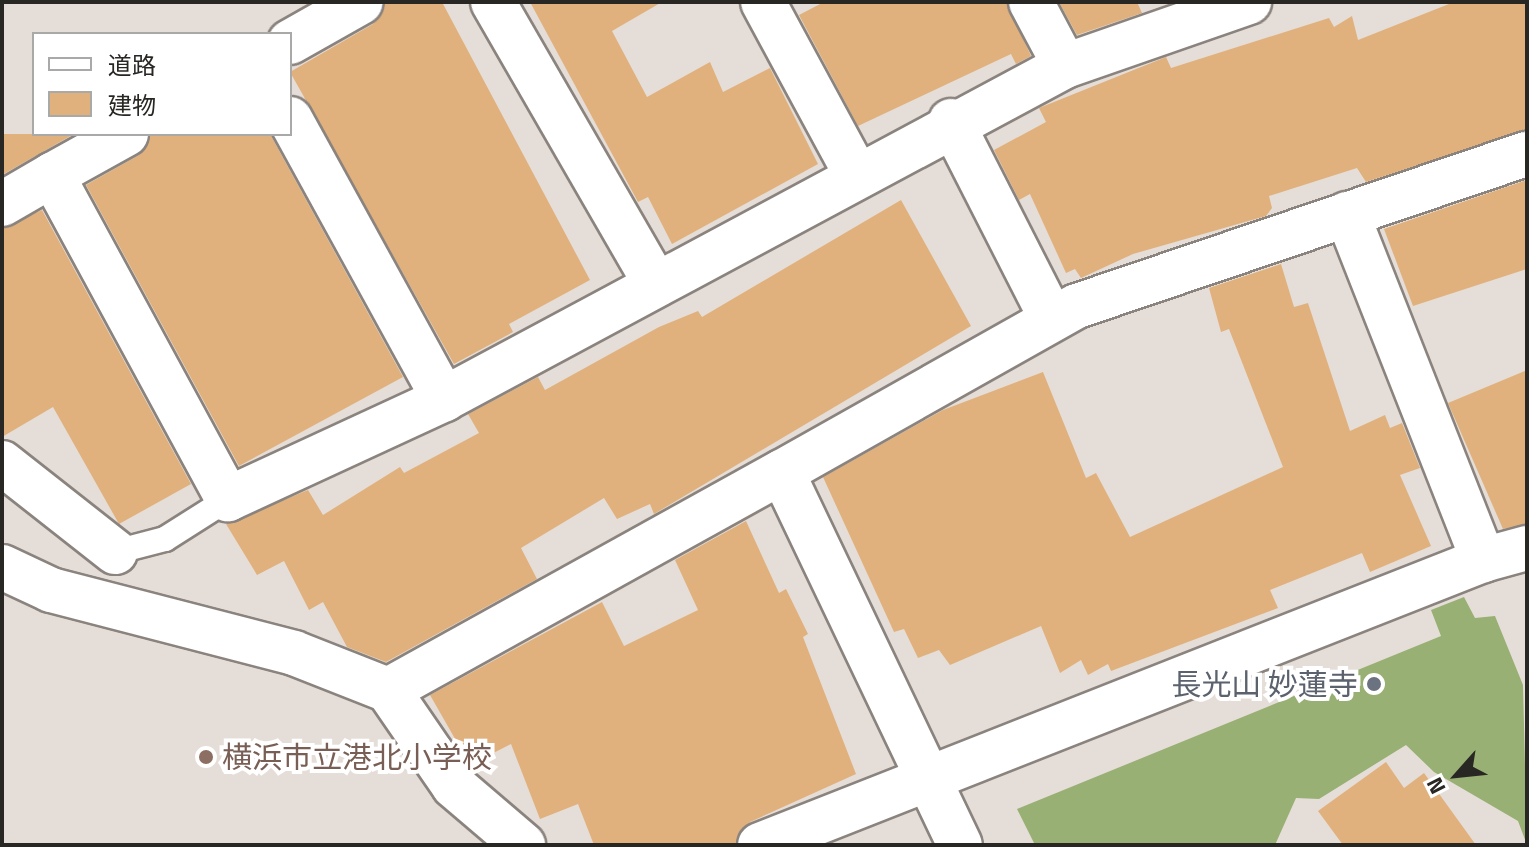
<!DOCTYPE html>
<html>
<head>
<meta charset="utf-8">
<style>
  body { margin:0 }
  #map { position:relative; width:1529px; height:847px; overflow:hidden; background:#e5ddd7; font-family:"Titillium Web","Noto Sans JP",sans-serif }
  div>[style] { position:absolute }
  .forest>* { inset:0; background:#98b073 }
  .building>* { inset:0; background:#e1b17d }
  .roads { filter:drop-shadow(2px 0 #8a837e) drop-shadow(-2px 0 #8a837e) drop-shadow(0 2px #8a837e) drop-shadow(0 -2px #8a837e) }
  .service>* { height:24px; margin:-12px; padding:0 12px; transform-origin:12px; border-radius:12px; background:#fff }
  .minor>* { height:44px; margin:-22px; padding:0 22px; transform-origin:22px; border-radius:22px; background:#fff }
  .dots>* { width:22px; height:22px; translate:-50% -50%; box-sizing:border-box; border:4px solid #fff; border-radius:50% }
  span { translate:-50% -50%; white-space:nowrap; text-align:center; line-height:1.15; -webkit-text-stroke:8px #fff; paint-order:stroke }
  .worship-label { font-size:30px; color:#5b616d }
  .right { translate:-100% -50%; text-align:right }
  .education-label { font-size:30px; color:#785e54 }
  .left { translate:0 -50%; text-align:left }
  .frame { position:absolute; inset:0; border:4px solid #292724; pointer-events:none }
  .legend { position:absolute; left:32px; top:32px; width:260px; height:104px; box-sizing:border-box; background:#fff; border:2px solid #a9a9a7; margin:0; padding:10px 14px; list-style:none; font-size:24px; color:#292724 }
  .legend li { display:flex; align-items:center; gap:16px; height:40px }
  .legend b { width:40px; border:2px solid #a9a9a7 }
  .north { position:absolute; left:1417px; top:735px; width:80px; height:80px; -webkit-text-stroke:6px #fff; paint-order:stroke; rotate:243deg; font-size:22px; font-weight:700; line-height:32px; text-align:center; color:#292724 }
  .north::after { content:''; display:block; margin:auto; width:28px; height:36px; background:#292724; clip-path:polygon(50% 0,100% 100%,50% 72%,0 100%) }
</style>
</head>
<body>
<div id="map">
  <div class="forest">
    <i style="clip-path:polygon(1464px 597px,1475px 618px,1495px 616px,1523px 685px,1527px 845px,1518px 821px,1434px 772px,1406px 745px,1319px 799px,1296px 798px,1275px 845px,1035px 845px,1017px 809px,1441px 636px,1431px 610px)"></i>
  </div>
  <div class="building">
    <i style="clip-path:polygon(386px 2px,442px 2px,590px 280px,509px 324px,513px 332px,454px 364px,290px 72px,373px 24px)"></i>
    <i style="clip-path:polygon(530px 2px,662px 2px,612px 31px,647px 97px,710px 62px,723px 92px,770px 68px,818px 164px,672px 244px,648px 197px,638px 202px)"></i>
    <i style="clip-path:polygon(824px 2px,1006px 2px,1031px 56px,1016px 64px,1011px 54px,858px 126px,799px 15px)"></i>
    <i style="clip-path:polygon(1059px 2px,1137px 2px,1142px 13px,1077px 35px)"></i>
    <i style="clip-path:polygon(1454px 2px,1527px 2px,1527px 130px,1366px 182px,1357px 168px,1269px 196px,1272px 208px,1266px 216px,1133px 254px,1081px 278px,1075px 269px,1066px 273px,1030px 194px,1019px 200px,994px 150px,1046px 122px,1039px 108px,1166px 57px,1171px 68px,1329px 18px,1334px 27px,1352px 16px,1358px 40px)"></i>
    <i style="clip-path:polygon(2px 134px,74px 134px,2px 175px)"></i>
    <i style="clip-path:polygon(151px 134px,270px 134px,403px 377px,239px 466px,86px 185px,139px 155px)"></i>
    <i style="clip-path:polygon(1527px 180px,1527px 269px,1413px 306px,1384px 229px)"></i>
    <i style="clip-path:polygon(901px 200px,971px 326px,654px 514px,650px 504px,617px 519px,604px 498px,521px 548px,537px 579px,386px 662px,347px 647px,323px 602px,309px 610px,284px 561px,257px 575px,226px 524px,308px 490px,323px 515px,400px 467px,404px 473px,479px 433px,468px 414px,538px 377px,545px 390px,659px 327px,698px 311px,702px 317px)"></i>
    <i style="clip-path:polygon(42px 210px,191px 484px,119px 524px,53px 407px,2px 437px,2px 229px)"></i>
    <i style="clip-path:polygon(1281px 264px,1294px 307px,1308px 303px,1350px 431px,1385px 415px,1390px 428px,1402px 423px,1420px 468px,1400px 475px,1431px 546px,1370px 572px,1362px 553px,1270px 590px,1278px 608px,1111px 671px,1108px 664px,1088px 675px,1081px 660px,1060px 673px,1041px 626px,950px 665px,939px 650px,918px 658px,904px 629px,894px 632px,823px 477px,943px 410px,1043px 372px,1086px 478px,1096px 473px,1130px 537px,1283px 467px,1229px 329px,1221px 332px,1209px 288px)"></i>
    <i style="clip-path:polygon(1527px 370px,1527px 524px,1503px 529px,1448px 403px)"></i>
    <i style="clip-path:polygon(746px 521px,779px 593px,786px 589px,808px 634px,803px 637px,856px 774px,750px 822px,736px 845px,594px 845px,578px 804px,540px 819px,511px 744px,470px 765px,430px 695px,602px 602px,624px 646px,698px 610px,675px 560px)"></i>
    <i style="clip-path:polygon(1386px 762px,1404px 788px,1424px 773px,1476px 845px,1343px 845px,1318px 811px)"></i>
  </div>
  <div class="roads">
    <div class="service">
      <i style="left:115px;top:552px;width:52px;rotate:-14.6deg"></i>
      <i style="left:165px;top:539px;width:75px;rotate:-32.4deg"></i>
    </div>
    <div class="minor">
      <i style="left:493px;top:2px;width:326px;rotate:60deg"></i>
      <i style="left:763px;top:2px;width:198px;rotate:61.6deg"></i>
      <i style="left:1031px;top:2px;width:72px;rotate:62deg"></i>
      <i style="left:290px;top:42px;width:81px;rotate:-29.4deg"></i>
      <i style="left:290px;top:119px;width:320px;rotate:61.2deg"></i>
      <i style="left:951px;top:121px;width:222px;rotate:63deg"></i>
      <i style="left:126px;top:134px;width:85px;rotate:151deg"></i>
      <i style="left:52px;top:175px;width:369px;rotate:61.5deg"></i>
      <i style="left:228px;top:499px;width:238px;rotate:-24.8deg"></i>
      <i style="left:444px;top:399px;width:705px;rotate:-28.2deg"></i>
      <i style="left:1065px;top:66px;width:195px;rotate:-19.2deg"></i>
      <i style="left:2px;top:204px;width:58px;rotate:-30.1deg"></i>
      <i style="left:1347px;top:214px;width:372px;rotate:68.5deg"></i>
      <i style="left:1483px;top:560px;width:46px;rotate:-15.3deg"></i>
      <i style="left:2px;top:463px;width:144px;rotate:38.2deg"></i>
      <i style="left:782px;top:472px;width:338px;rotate:-29.4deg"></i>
      <i style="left:1077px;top:306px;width:475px;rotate:-18.7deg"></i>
      <i style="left:2px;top:567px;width:54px;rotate:25.1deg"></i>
      <i style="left:51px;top:590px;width:251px;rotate:14.5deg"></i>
      <i style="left:294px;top:653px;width:101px;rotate:21.5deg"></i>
      <i style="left:388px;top:690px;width:116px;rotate:55.5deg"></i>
      <i style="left:454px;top:786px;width:91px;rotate:40.5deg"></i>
      <i style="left:388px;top:690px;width:450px;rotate:-29deg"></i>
      <i style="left:782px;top:472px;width:413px;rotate:64.5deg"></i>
      <i style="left:760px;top:845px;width:777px;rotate:-21.51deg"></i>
    </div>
  </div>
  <div class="dots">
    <i style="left:1374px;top:684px;background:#6b7280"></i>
    <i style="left:206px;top:757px;background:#8d6e63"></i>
  </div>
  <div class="worship-label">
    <span class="right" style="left:1358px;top:684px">長光山 妙蓮寺</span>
  </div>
  <div class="education-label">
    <span class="left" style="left:222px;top:757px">横浜市立港北小学校</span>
  </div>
  <div class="frame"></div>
  <ul class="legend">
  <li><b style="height:10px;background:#fff"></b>道路</li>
  <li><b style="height:22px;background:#e1b17d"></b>建物</li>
  </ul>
  <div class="north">N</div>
</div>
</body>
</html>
